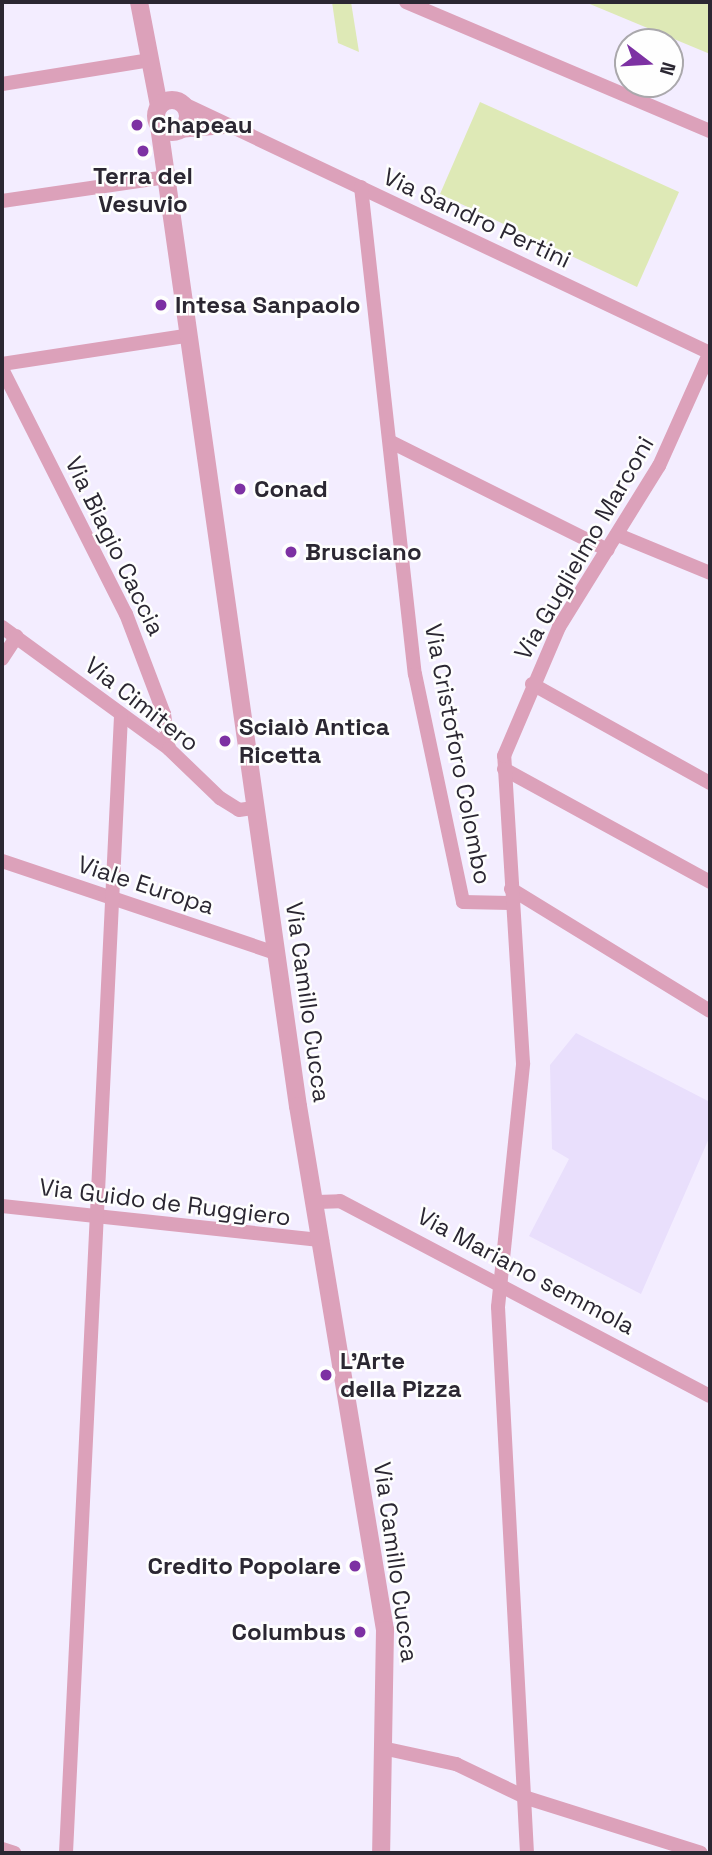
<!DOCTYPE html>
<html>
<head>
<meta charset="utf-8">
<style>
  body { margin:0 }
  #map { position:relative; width:712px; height:1855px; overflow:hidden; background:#f3edff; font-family:"Space Grotesk",sans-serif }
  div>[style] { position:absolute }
  .built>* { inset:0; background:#e9dffc }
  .green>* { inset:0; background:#dee9b6 }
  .minor>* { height:14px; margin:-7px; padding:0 7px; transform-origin:7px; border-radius:7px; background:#dca1ba }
  .tertiary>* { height:18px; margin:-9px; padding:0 9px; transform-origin:9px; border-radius:9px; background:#dca1ba }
  .tertiary>.ring { margin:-9px; padding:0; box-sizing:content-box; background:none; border:18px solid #dca1ba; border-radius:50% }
  .dots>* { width:19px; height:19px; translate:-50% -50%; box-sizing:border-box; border:4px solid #fefefe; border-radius:50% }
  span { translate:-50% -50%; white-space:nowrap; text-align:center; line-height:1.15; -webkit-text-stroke:5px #fefefe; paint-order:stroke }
  .poi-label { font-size:24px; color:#2b2732; font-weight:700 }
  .left { translate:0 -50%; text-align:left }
  .right { translate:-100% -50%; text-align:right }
  .street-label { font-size:24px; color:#2b2732 }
  .frame { position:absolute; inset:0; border:4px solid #2b2732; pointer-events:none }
  .north { position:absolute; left:614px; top:28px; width:70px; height:70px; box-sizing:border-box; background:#fefefe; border:2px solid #aaa8ac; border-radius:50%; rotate:107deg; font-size:19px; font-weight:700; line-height:28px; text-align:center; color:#2b2732 }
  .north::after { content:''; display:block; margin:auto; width:24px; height:32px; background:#7d31a3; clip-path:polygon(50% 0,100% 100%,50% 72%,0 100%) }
</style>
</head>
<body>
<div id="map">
  <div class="built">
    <i style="clip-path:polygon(576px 1033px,710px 1102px,710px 1136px,641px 1294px,529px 1236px,569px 1159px,552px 1149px,550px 1065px)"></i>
  </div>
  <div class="green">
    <i style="clip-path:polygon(332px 2px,351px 2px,359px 52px,338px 43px)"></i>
    <i style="clip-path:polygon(585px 2px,710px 2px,710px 54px)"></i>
    <i style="clip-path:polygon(480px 102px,679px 192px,637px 287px,440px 194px)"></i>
  </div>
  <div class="minor">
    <i style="left:406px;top:2px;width:330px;rotate:23deg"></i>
    <i style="left:2px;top:84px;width:150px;rotate:-9.2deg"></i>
    <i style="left:184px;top:104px;width:582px;rotate:25.33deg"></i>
    <i style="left:179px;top:131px;width:45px;rotate:-5.1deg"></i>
    <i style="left:361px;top:187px;width:490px;rotate:83.7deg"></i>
    <i style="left:415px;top:674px;width:233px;rotate:78.1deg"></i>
    <i style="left:463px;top:902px;width:49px;rotate:1.2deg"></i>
    <i style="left:2px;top:201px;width:166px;rotate:-8.3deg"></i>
    <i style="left:2px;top:364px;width:185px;rotate:-8.7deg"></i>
    <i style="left:2px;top:369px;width:275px;rotate:63.2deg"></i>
    <i style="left:126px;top:614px;width:107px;rotate:69.2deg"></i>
    <i style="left:164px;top:714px;width:35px;rotate:82deg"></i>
    <i style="left:391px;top:442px;width:242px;rotate:26.5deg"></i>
    <i style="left:618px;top:535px;width:100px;rotate:22.4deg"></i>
    <i style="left:2px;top:627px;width:207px;rotate:36.1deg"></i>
    <i style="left:169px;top:749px;width:71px;rotate:43.9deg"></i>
    <i style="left:220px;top:798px;width:22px;rotate:32deg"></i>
    <i style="left:239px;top:810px;width:15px;rotate:-8deg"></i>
    <i style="left:2px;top:659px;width:27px;rotate:-57deg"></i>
    <i style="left:532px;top:684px;width:204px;rotate:29.1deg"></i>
    <i style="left:504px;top:769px;width:235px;rotate:28.7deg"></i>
    <i style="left:2px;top:861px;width:288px;rotate:18.6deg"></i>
    <i style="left:511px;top:889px;width:233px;rotate:31.5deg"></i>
    <i style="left:317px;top:1202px;width:23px;rotate:-2deg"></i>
    <i style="left:340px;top:1201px;width:418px;rotate:27.8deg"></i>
    <i style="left:2px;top:1206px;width:322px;rotate:6.1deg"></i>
    <i style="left:387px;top:1749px;width:71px;rotate:12.3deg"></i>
    <i style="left:456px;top:1764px;width:79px;rotate:25.6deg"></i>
    <i style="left:527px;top:1798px;width:182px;rotate:17.5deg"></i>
    <i style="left:2px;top:1849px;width:13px;rotate:18deg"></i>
    <i style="left:66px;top:1853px;width:1137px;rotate:-87.23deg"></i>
    <i style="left:527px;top:1853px;width:547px;rotate:-93.04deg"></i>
    <i style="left:498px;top:1307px;width:245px;rotate:-84.1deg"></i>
    <i style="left:523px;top:1063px;width:308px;rotate:-93.5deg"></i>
    <i style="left:504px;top:756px;width:140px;rotate:-66.9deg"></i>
    <i style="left:559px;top:627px;width:190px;rotate:-58.2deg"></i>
    <i style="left:659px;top:466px;width:125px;rotate:-65.9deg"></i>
  </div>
  <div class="tertiary">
    <i style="left:139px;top:2px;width:106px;rotate:79.1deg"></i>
    <i class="ring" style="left:156px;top:100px;width:14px;height:14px"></i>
    <i style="left:159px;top:126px;width:990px;rotate:81.93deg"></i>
    <i style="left:298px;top:1106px;width:531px;rotate:80.57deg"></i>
    <i style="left:385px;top:1630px;width:223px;rotate:91deg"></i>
  </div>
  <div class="dots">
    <i style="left:137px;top:125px;background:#7d31a3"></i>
    <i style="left:143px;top:151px;background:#7d31a3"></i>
    <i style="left:161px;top:305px;background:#7d31a3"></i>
    <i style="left:240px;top:489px;background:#7d31a3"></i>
    <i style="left:291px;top:552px;background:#7d31a3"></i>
    <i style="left:225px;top:741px;background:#7d31a3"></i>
    <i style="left:326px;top:1375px;background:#7d31a3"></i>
    <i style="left:355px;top:1566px;background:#7d31a3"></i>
    <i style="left:360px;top:1632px;background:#7d31a3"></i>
  </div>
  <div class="poi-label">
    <span class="left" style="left:151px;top:125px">Chapeau</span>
    <span style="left:143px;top:190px">Terra del<br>Vesuvio</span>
    <span class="left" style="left:175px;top:305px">Intesa Sanpaolo</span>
    <span class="left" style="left:254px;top:489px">Conad</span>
    <span class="left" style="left:305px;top:552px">Brusciano</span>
    <span class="left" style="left:239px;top:741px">Scialò Antica<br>Ricetta</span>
    <span class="left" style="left:340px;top:1375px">L'Arte<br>della Pizza</span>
    <span class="right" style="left:341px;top:1566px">Credito Popolare</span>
    <span class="right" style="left:346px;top:1632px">Columbus</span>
  </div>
  <div class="street-label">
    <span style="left:477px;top:218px;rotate:25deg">Via Sandro Pertini</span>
    <span style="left:115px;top:546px;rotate:64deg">Via Biagio Caccia</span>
    <span style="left:584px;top:548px;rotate:-60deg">Via Guglielmo Marconi</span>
    <span style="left:142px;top:704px;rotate:38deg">Via Cimitero</span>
    <span style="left:458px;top:754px;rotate:79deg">Via Cristoforo Colombo</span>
    <span style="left:146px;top:885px;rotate:18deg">Viale Europa</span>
    <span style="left:308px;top:1002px;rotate:82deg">Via Camillo Cucca</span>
    <span style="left:165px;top:1202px;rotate:7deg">Via Guido de Ruggiero</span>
    <span style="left:526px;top:1271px;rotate:28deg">Via Mariano semmola</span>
    <span style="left:396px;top:1562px;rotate:82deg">Via Camillo Cucca</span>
  </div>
  <div class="frame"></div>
  <div class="north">N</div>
</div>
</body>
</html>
